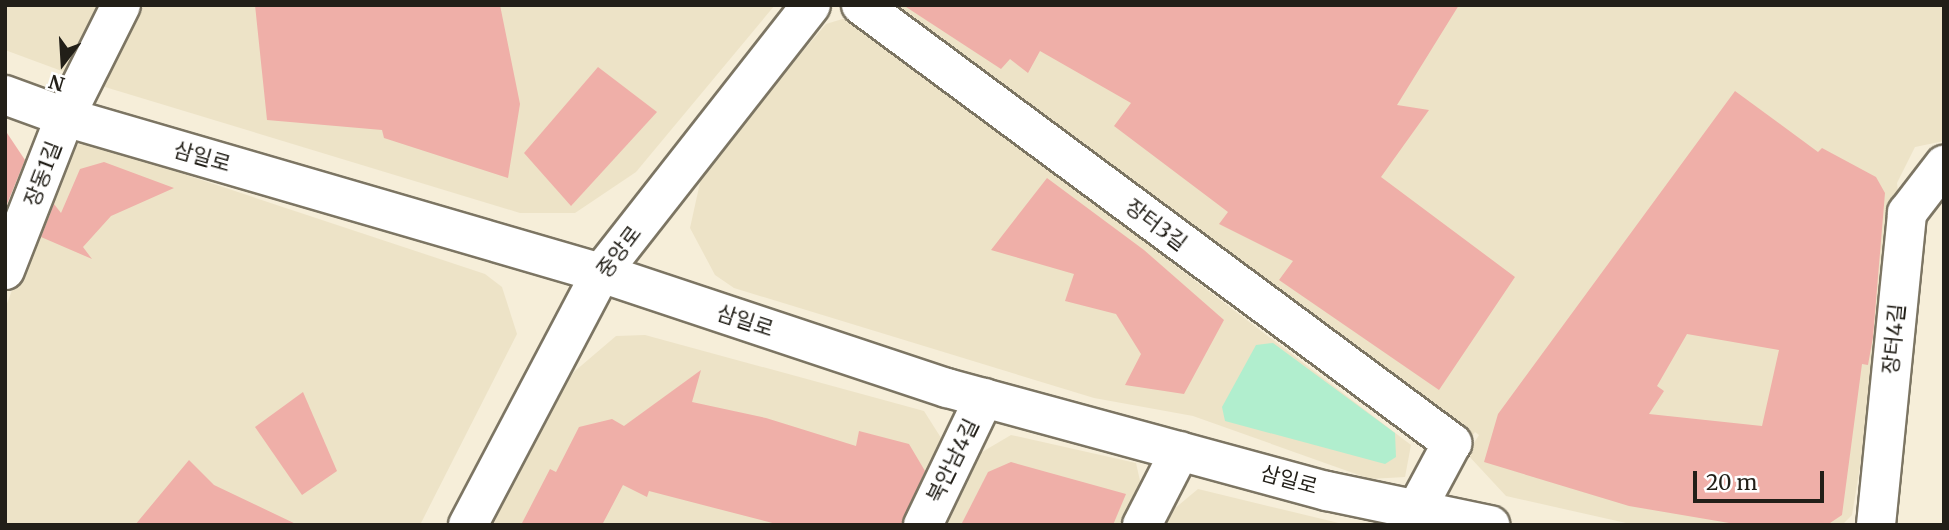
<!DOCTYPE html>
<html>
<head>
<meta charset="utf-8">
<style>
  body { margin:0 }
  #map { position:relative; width:1949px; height:530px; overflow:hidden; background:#f6eed9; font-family:Merriweather,"Noto Sans KR",serif }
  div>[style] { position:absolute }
  .built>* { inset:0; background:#ede3c7 }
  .green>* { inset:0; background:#b1eece }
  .building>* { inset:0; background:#efafa8 }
  .roads { filter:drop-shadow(2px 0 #7c7563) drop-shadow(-2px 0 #7c7563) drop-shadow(0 2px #7c7563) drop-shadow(0 -2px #7c7563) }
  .minor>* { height:38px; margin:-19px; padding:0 19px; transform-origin:19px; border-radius:19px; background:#fff }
  .secondary>* { height:38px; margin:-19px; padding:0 19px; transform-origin:19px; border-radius:19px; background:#fff }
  span { translate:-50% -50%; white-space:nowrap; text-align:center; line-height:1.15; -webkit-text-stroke:5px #fff; paint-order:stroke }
  .street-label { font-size:21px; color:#221f18 }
  .frame { position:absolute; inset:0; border:7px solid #221f18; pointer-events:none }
  .north { position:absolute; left:28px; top:28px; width:70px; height:70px; -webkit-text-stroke:5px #fff; paint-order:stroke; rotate:197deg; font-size:19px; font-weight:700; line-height:28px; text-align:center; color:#221f18 }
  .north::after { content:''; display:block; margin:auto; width:24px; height:32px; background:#221f18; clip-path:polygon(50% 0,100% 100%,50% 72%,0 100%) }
  .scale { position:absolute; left:1693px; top:471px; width:131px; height:32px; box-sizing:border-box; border:4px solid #221f18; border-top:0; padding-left:9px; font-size:21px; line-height:24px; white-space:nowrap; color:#221f18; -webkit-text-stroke:5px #fff; paint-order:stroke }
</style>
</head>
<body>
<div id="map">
  <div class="built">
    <i style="clip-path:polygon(5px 5px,775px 5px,636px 172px,575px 213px,520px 213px,105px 87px,5px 50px)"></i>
    <i style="clip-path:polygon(889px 5px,1944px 5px,1944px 141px,1915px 147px,1897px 183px,1900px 207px,1885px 361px,1865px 437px,1852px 515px,1842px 525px,1635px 525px,1506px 496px,1467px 454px,1479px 435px,1475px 432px,1467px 443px,1435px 421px,1442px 409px)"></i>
    <i style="clip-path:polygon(849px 17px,1411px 445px,1405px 477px,1370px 479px,1193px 416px,1094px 398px,734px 288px,715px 275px,690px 228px,703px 169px,826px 24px)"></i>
    <i style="clip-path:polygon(67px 144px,96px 145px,485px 274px,502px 287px,517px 334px,420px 525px,5px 525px,5px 309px)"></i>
    <i style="clip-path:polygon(645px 335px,924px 411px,943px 441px,977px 455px,1011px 435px,1136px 463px,1143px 494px,1174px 509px,1198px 489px,1347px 525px,484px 525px,545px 409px,575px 371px,616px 336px)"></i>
  </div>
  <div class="green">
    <i style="clip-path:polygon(1273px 343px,1395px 433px,1396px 457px,1385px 464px,1225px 421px,1222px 407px,1256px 345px)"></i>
  </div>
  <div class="building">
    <i style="clip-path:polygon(255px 5px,500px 5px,520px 104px,508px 178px,384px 138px,382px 130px,267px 120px)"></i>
    <i style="clip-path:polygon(903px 5px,1459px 5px,1397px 105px,1429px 110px,1381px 177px,1515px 277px,1439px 390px,1279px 280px,1293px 261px,1219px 224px,1228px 212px,1114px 126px,1131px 103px,1040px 51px,1028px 73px,1010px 59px,1001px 69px)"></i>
    <i style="clip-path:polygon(598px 67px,657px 112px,571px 206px,524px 153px)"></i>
    <i style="clip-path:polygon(evenodd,1735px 91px,1818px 152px,1822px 148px,1876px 177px,1885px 193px,1873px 337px,1868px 365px,1862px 364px,1842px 515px,1827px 525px,1741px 525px,1629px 506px,1484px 462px,1498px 414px,1735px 91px,1687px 334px,1779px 350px,1762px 426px,1649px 414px,1664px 391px,1657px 386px,1687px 334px)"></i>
    <i style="clip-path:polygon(5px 130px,25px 160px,5px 209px)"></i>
    <i style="clip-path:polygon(104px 162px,174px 188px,111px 216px,83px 247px,92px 259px,41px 237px,54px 204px,61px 213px,80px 169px)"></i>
    <i style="clip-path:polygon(1047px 178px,1144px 250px,1224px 320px,1184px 394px,1125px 385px,1141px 354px,1116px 314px,1065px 301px,1074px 274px,991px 250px)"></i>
    <i style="clip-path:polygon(701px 370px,692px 402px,766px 418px,856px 446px,859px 431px,909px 444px,925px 471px,901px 525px,780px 525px,649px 491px,647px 497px,623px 485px,602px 525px,521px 525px,550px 469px,556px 472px,579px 427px,612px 419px,624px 426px)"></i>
    <i style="clip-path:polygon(303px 392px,337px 471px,302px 495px,255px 427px)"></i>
    <i style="clip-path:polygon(189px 460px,214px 485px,298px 525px,135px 525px)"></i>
    <i style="clip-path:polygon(1011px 462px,1126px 494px,1113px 525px,961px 525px,988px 472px)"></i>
  </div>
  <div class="roads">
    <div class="minor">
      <i style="left:861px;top:5px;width:736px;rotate:36.54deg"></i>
      <i style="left:1452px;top:443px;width:93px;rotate:118.2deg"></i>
      <i style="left:5px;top:95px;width:64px;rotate:20.1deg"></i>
      <i style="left:65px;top:117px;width:558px;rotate:16.23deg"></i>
      <i style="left:5px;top:270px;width:164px;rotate:-68.6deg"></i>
      <i style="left:65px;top:117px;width:125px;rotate:-63.4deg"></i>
      <i style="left:923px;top:525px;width:141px;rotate:-64.3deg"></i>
      <i style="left:1142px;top:525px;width:83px;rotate:-62.8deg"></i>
      <i style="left:1876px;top:525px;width:314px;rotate:-84.3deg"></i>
      <i style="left:1907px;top:213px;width:61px;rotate:-52.4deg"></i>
    </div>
    <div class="secondary">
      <i style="left:601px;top:273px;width:365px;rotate:18.4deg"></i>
      <i style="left:947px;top:388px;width:394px;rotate:15.2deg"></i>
      <i style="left:1327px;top:491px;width:167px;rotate:11.8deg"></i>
      <i style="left:468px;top:525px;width:285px;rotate:-62.2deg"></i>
      <i style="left:601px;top:273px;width:340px;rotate:-51.9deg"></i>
    </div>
  </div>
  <div class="street-label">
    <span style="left:202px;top:157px;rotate:16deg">삼일로</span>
    <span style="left:43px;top:174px;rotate:-69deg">장동1길</span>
    <span style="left:1156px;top:225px;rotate:37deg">장터3길</span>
    <span style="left:619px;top:252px;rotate:-53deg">중앙로</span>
    <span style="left:745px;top:321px;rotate:18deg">삼일로</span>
    <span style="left:1894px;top:339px;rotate:-84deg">장터4길</span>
    <span style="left:953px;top:461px;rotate:-64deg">북안남4길</span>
    <span style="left:1289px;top:480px;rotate:15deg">삼일로</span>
  </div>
  <div class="frame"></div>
  <div class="north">N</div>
  <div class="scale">20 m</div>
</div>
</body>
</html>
